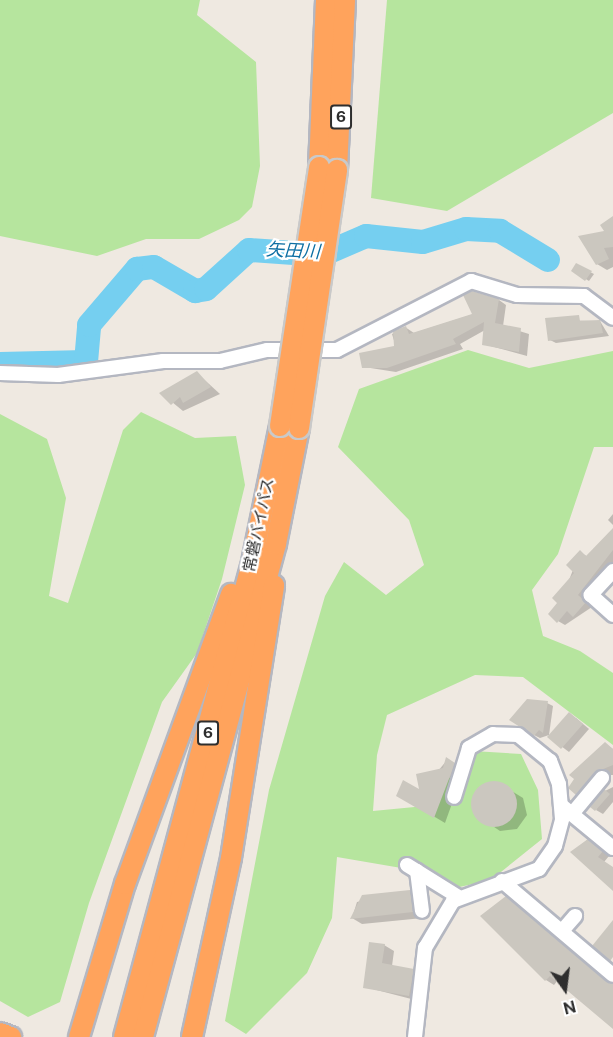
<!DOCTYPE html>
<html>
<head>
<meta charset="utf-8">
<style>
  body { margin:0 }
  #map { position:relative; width:613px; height:1037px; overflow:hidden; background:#efe9e1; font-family:"Public Sans","Noto Sans JP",sans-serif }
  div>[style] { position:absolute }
  .green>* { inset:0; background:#b6e59e }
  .shadow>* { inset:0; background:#0003 }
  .river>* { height:24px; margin:-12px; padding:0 12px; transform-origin:12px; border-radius:12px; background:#75cff0 }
  .building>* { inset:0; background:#cbc7bf }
  .round { border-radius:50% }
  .roads { filter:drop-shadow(2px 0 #b4b7c1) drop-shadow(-2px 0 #b4b7c1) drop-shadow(0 2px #b4b7c1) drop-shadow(0 -2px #b4b7c1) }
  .minor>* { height:14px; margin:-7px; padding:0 7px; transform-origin:7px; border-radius:7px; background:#fff }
  .highway>* { height:20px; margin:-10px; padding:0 10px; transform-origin:10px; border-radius:10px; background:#ffa35c }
  .bridges { filter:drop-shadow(2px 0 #c9c9c9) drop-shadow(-2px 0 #c9c9c9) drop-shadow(0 2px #c9c9c9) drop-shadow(0 -2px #c9c9c9) }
  .highway-bridge>* { height:20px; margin:-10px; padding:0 10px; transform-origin:10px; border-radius:10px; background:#ffa35c }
  span { translate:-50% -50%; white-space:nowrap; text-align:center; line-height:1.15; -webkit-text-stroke:4.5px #fff; paint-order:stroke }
  .shield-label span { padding:2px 4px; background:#fff; border:2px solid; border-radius:4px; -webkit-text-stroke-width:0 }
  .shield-label { font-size:15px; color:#2e2e2e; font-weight:700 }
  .street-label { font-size:16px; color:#2e2e2e }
  .water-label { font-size:18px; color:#0d6fa3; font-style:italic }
  .north { position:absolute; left:535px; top:959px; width:60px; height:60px; -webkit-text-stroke:4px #fff; paint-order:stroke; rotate:166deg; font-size:16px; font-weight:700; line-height:24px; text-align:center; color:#2e2e2e }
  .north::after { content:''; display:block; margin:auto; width:21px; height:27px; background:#2e2e2e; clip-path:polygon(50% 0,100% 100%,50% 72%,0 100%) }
</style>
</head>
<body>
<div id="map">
  <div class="green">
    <i style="clip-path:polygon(0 0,200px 0,197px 15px,256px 62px,260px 166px,252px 207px,239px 220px,199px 239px,146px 239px,97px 256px,0 236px)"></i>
    <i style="clip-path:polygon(387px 0,613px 0,613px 113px,447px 211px,371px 198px)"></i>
    <i style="clip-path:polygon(468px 350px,529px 368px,613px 351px,613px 447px,594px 447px,558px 554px,532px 590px,543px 636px,580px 651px,613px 673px,613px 745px,523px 677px,475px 675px,387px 715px,377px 755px,373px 811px,425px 806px,473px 751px,521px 754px,538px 790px,542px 839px,491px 880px,437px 892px,413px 870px,337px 857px,332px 918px,307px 973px,246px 1034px,225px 1021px,269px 790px,325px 596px,344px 562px,386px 595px,424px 565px,409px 520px,338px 447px,359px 389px)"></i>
    <i style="clip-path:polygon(141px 412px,195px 438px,236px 436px,245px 485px,222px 579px,197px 653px,162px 702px,89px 903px,60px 1002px,28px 1017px,0 1001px,0 414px,47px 439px,66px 498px,49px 596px,68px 603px,123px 430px)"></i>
  </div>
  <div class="shadow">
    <i style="clip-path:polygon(613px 217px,613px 267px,607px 270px,597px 264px)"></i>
    <i style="clip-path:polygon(576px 265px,594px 274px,589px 281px,573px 271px)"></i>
    <i style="clip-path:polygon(499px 300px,506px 305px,503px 326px,529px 334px,527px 356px,483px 344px,485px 330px,460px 344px,463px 349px,396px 372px,364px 367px,396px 347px,392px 334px,405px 327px,414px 333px,474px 314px)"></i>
    <i style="clip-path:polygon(547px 320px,600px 321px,609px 336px,556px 343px,550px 340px)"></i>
    <i style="clip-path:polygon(197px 373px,220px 394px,183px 411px,161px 393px)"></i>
    <i style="clip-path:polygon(613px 514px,613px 525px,608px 520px)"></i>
    <i style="clip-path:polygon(613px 530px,613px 562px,584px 599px,592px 607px,565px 625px,558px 621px,560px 603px,580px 552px,588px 557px)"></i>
    <i style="clip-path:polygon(547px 703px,553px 706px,549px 735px,540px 738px,534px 735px)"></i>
    <i style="clip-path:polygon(576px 718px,589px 729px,569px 752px,549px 737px)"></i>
    <i style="clip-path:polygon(605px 744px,613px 749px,613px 775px,603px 775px,584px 798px,577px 794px)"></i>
    <i style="clip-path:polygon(447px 760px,464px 770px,445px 823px,398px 795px,421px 792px)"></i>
    <i style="clip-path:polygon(497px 782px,523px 798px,527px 815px,517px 829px,500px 831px,475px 814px,473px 797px,480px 787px)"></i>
    <i style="clip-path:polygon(613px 787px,613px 802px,603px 814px,596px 810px,605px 791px)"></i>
    <i style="clip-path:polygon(587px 840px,609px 856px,604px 862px,613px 868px,613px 888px,573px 852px)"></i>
    <i style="clip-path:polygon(410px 891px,420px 897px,423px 918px,362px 924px,352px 918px,357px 902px)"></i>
    <i style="clip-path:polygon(506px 898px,613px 984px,613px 1025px,558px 980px,554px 985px,546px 980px,483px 916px)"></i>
    <i style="clip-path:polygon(384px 945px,394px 951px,392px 966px,423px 976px,419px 1001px,365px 987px)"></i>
  </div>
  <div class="river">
    <i style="left:0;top:364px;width:86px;rotate:-1.3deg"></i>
    <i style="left:86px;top:362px;width:37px;rotate:-85deg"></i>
    <i style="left:89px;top:325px;width:74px;rotate:-49.4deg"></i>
    <i style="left:137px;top:269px;width:17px;rotate:-7deg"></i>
    <i style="left:154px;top:267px;width:48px;rotate:30.3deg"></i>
    <i style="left:195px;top:291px;width:11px;rotate:-10deg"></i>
    <i style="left:206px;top:289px;width:58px;rotate:-42.2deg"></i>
    <i style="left:249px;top:250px;width:73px;rotate:3.9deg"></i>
    <i style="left:322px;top:255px;width:48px;rotate:-23.4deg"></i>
    <i style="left:366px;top:236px;width:57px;rotate:6deg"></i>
    <i style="left:423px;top:242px;width:45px;rotate:-16.8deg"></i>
    <i style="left:466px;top:229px;width:34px;rotate:3deg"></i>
    <i style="left:500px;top:231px;width:56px;rotate:31.1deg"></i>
  </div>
  <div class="building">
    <i style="clip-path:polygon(613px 216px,613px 247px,604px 248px,609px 259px,596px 265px,578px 236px,604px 231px,600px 225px)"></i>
    <i style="clip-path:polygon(576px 263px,592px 271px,585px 281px,571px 271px)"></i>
    <i style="clip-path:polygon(472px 291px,499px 299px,495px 323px,521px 328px,519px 352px,482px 345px,484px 322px,453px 339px,456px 344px,387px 368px,362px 368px,359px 353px,394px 346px,393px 331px,406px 326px,409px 334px,472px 314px,463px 295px)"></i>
    <i style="clip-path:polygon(579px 315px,580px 321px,600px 320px,603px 333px,548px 341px,545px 318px)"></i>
    <i style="clip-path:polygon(197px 371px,211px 387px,183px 403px,180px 397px,171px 405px,159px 393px)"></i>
    <i style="clip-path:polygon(613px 528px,613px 550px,578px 595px,586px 602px,573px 617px,567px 611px,557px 623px,548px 614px,557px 603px,552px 598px,574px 573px,566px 565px,580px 550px,586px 556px)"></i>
    <i style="clip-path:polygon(527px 699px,548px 701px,543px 733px,539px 730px,534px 736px,509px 720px)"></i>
    <i style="clip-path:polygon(569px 712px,583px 724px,561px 749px,547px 737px)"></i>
    <i style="clip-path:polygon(605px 742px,613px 749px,613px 765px,596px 772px,576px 795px,568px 788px,574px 779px,569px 775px)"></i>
    <i style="clip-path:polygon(446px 757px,455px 763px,434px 818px,396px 796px,403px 780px,419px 789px,416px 774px,443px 768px)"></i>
    <i class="round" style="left:471px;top:781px;width:46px;height:46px"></i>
    <i style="clip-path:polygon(604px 789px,610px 794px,595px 811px,590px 807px)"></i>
    <i style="clip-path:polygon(588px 839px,603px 851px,598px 857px,613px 867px,613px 891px,570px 852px)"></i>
    <i style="clip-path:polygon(410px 890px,413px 912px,350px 919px,362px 895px)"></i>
    <i style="clip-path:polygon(506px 896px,613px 984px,613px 1029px,550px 976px,545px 981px,480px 916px)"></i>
    <i style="clip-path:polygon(613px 920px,613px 957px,610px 961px,592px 946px)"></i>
    <i style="clip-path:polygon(369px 942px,385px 944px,382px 963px,414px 969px,409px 996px,363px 988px)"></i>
  </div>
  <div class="roads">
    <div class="minor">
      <i style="left:0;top:373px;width:58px;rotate:2deg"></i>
      <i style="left:58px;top:375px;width:106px;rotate:-7.6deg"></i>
      <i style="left:163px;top:361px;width:57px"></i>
      <i style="left:220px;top:361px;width:48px;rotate:-13.2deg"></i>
      <i style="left:267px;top:350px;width:70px"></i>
      <i style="left:337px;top:350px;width:151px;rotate:-27.2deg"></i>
      <i style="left:471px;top:281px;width:48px;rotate:16.9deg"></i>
      <i style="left:517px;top:295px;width:67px;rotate:0.9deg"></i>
      <i style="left:584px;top:296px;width:36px;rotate:37deg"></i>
      <i style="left:613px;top:571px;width:33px;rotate:133deg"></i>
      <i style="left:591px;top:595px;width:30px;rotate:42deg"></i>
      <i style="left:562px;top:806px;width:66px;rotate:39.5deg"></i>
      <i style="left:572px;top:814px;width:47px;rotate:-50.2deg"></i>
      <i style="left:407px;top:865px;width:59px;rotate:31.8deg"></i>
      <i style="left:417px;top:871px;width:40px;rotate:82.9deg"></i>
      <i style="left:502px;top:881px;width:145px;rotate:40.3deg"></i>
      <i style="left:562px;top:931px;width:20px;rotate:-49deg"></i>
      <i style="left:415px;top:1037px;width:90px;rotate:-83.6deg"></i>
      <i style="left:425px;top:948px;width:55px;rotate:-59.2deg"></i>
      <i style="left:453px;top:901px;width:92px;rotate:-20.4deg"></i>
      <i style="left:539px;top:869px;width:28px;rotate:-55deg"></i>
      <i style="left:555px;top:846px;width:28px;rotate:-75deg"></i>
      <i style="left:562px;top:819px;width:35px;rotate:-95deg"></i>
      <i style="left:559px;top:784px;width:25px;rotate:-111deg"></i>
      <i style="left:550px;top:761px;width:41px;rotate:-140.9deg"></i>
      <i style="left:518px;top:735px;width:25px;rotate:-178deg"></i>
      <i style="left:493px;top:734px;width:28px;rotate:150deg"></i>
      <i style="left:469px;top:748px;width:51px;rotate:107deg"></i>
    </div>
    <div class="highway">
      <i style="left:319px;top:167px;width:167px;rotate:-87.6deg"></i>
      <i style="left:337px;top:170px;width:170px;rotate:-87.3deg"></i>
      <i style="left:0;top:1033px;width:12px;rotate:20deg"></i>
      <i style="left:79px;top:1037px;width:160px;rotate:-73.3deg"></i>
      <i style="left:125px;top:884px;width:309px;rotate:-69.9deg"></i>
      <i style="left:124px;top:1037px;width:487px;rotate:-74.9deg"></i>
      <i style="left:251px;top:567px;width:144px;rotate:-78.4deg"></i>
      <i style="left:143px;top:1037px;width:511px;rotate:-74.9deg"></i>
      <i style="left:276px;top:544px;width:118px;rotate:-78.8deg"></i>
      <i style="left:192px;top:1037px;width:183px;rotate:-77.7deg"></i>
      <i style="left:231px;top:858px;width:276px;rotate:-81deg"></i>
    </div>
  </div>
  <div class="bridges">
    <div class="highway-bridge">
      <i style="left:280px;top:426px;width:262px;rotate:-81.4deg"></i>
      <i style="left:299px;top:428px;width:261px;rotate:-81.6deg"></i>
    </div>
  </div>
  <div class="shield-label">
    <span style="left:341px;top:117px">6</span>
    <span style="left:208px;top:733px">6</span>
  </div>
  <div class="street-label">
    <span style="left:259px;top:525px;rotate:-78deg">常磐バイパス</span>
  </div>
  <div class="water-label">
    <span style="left:293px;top:251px;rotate:3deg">矢田川</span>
  </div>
  <div class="north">N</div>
</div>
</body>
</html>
